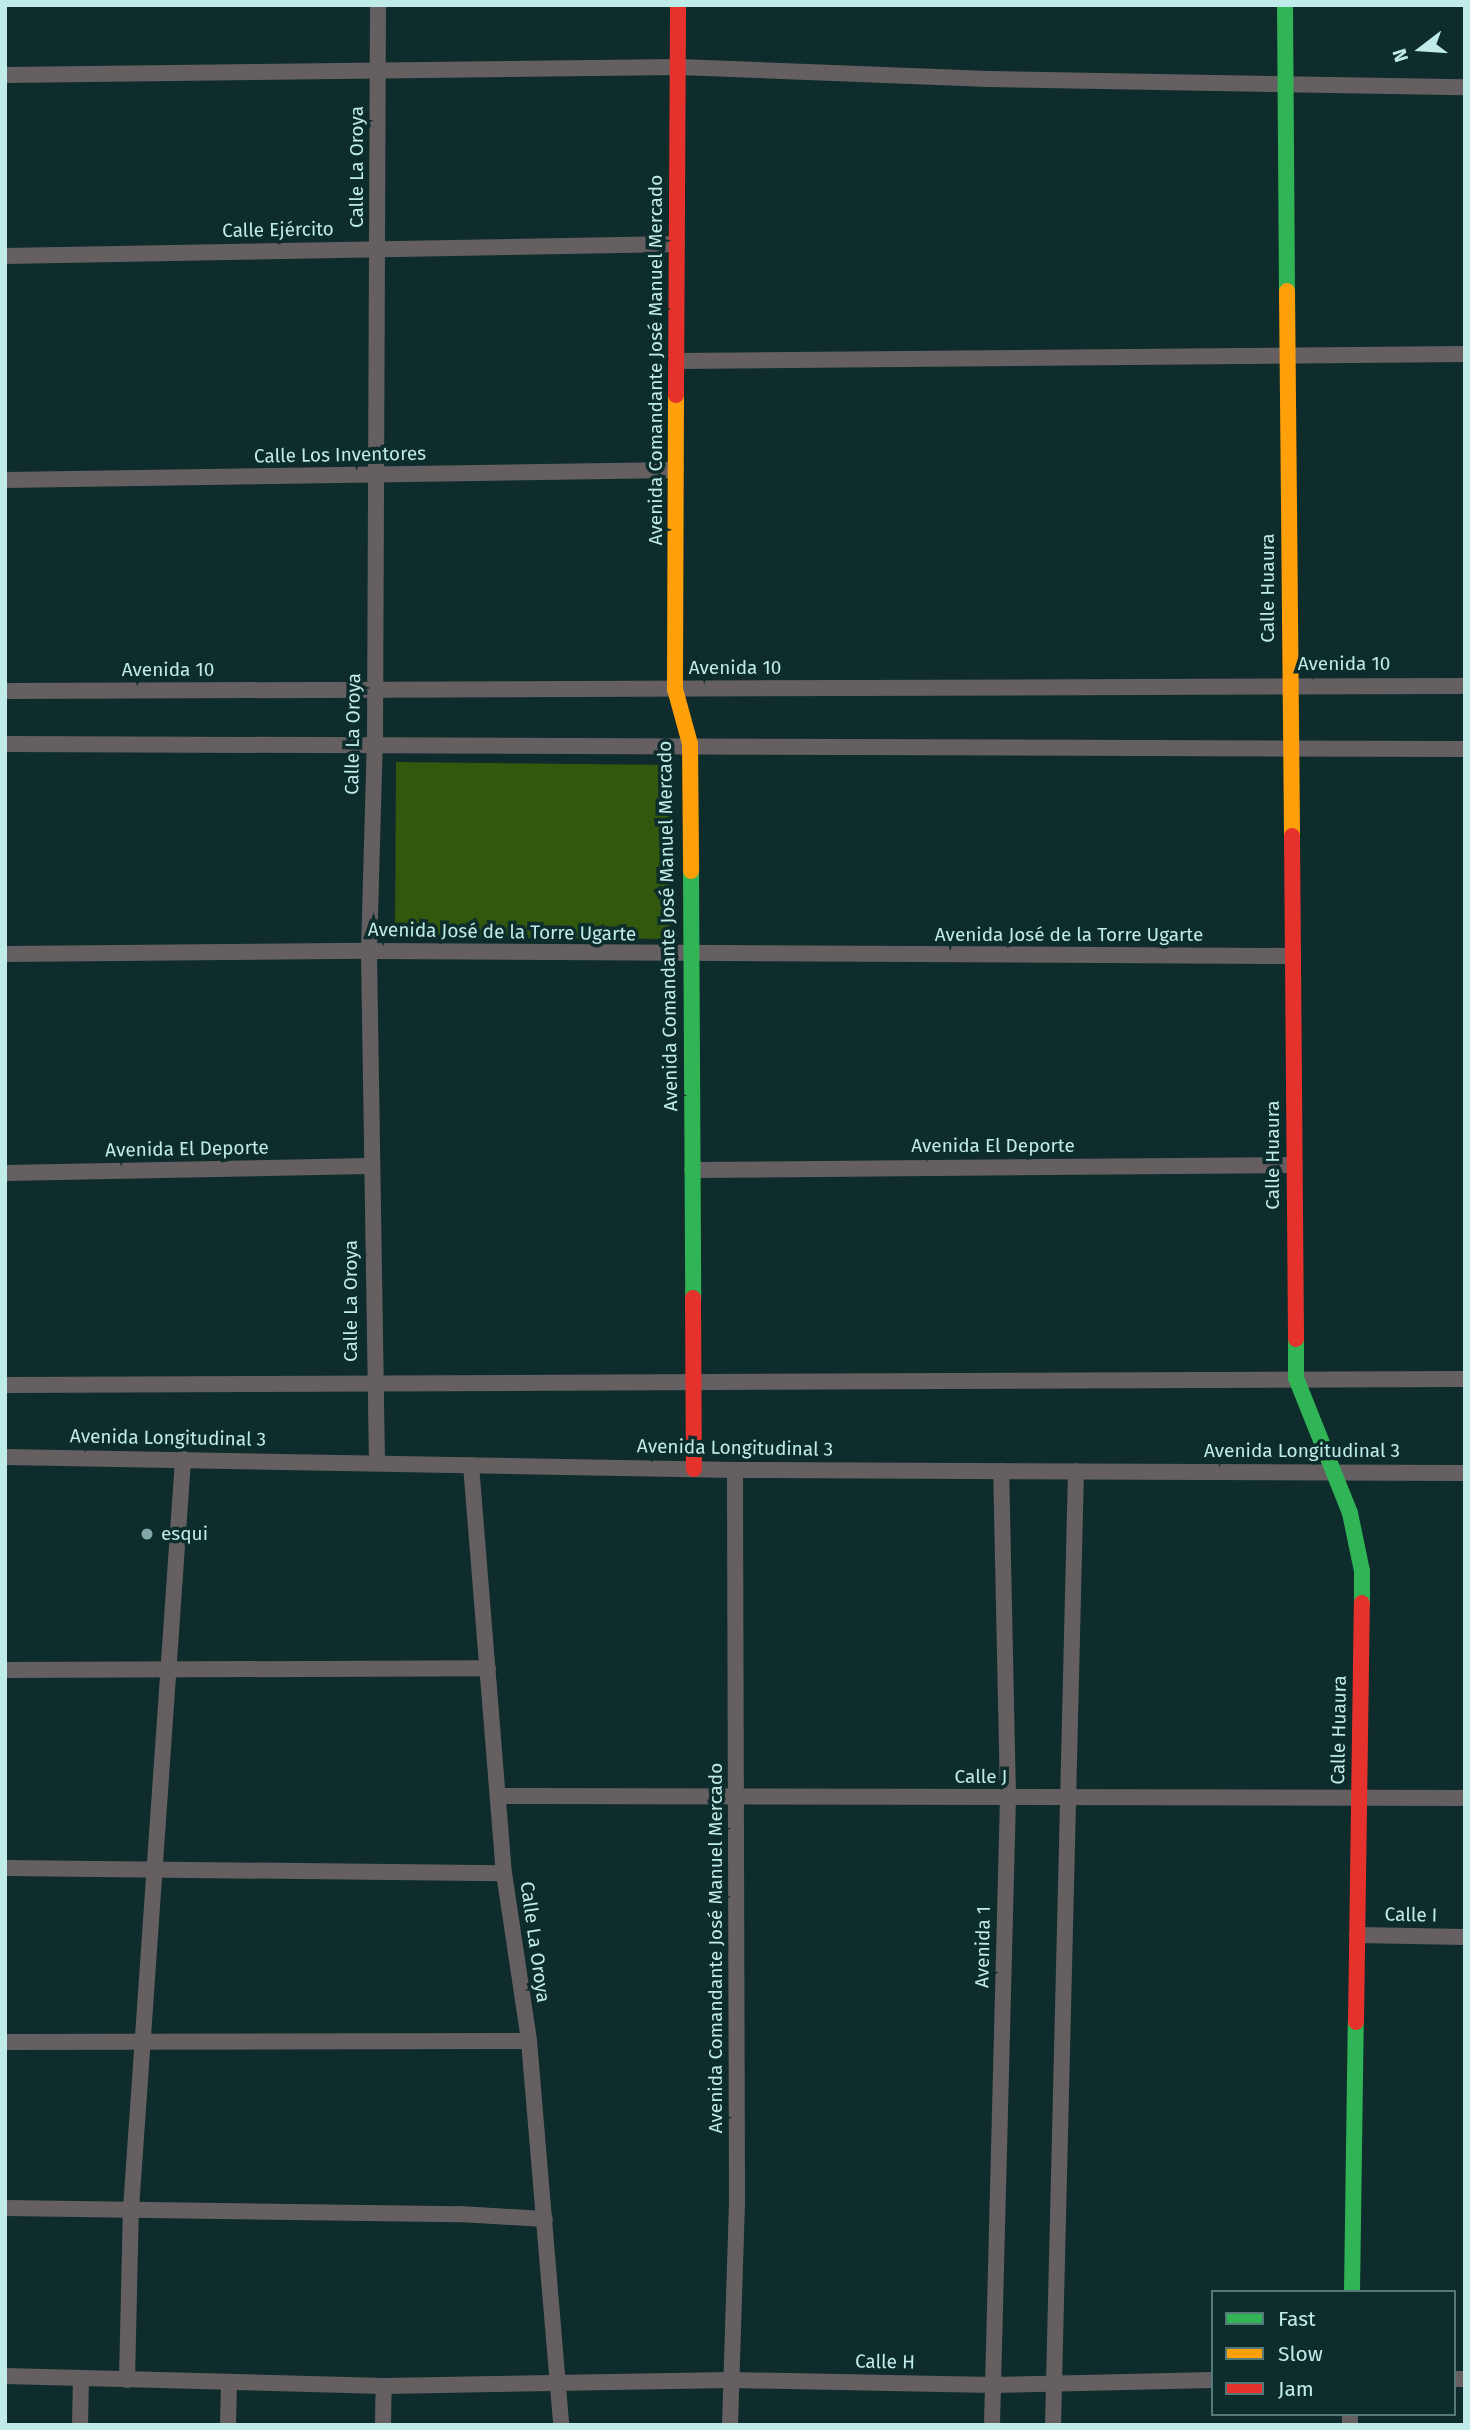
<!DOCTYPE html>
<html>
<head>
<meta charset="utf-8">
<style>
  body { margin:0 }
  #map { position:relative; width:1470px; height:2430px; overflow:hidden; background:#0d2c2b; font-family:"Fira Sans",sans-serif }
  div>[style] { position:absolute }
  .green>* { inset:0; background:#31580d }
  .street>* { height:16px; margin:-8px; padding:0 8px; transform-origin:8px; border-radius:8px; background:#665f61 }
  .fast>* { height:16px; margin:-8px; padding:0 8px; transform-origin:8px; border-radius:8px; background:#30b455 }
  .slow>* { height:16px; margin:-8px; padding:0 8px; transform-origin:8px; border-radius:8px; background:#ff9f0a }
  .jam>* { height:16px; margin:-8px; padding:0 8px; transform-origin:8px; border-radius:8px; background:#e5322d }
  .dots>* { width:19px; height:19px; translate:-50% -50%; box-sizing:border-box; border:4px solid #0d2d2c; border-radius:50% }
  span { translate:-50% -50%; white-space:nowrap; text-align:center; line-height:1.15; -webkit-text-stroke:7px #0d2d2c; paint-order:stroke }
  .street-label { font-size:19px; color:#bfebe9 }
  .poi-label { font-size:19px; color:#bfebe9 }
  .left { translate:0 -50%; text-align:left }
  .frame { position:absolute; inset:0; border:7px solid #bfebe9; pointer-events:none }
  .legend { position:absolute; left:1211px; top:2290px; width:245px; height:126px; box-sizing:border-box; background:#0d2d2c; border:2px solid #547978; margin:0; padding:9px 12px; list-style:none; font-size:21px; color:#bfebe9 }
  .legend li { display:flex; align-items:center; gap:14px; height:35px }
  .legend b { width:35px; border:2px solid #547978 }
  .north { position:absolute; left:1386px; top:14px; width:70px; height:70px; -webkit-text-stroke:5px #0d2d2c; paint-order:stroke; rotate:253deg; font-size:19px; font-weight:700; line-height:28px; text-align:center; color:#bfebe9 }
  .north::after { content:''; display:block; margin:auto; width:24px; height:32px; background:#bfebe9; clip-path:polygon(50% 0,100% 100%,50% 72%,0 100%) }
</style>
</head>
<body>
<div id="map">
  <div class="green">
    <i style="clip-path:polygon(396px 762px,671px 765px,670px 939px,395px 937px)"></i>
  </div>
  <div class="street">
    <i style="left:5px;top:75px;width:674px;rotate:-0.68deg"></i>
    <i style="left:679px;top:67px;width:310px;rotate:2.2deg"></i>
    <i style="left:989px;top:79px;width:476px;rotate:1deg"></i>
    <i style="left:5px;top:256px;width:672px;rotate:-1.02deg"></i>
    <i style="left:677px;top:361px;width:788px;rotate:-0.51deg"></i>
    <i style="left:5px;top:480px;width:671px;rotate:-0.85deg"></i>
    <i style="left:5px;top:691px;width:1460px;rotate:-0.2deg"></i>
    <i style="left:5px;top:744px;width:1460px;rotate:0.2deg"></i>
    <i style="left:5px;top:954px;width:364px;rotate:-0.5deg"></i>
    <i style="left:369px;top:951px;width:923px;rotate:0.31deg"></i>
    <i style="left:692px;top:1170px;width:602px;rotate:-0.48deg"></i>
    <i style="left:5px;top:1173px;width:365px;rotate:-1.1deg"></i>
    <i style="left:5px;top:1385px;width:1460px;rotate:-0.24deg"></i>
    <i style="left:5px;top:1457px;width:730px;rotate:1.02deg"></i>
    <i style="left:735px;top:1470px;width:730px;rotate:0.24deg"></i>
    <i style="left:377px;top:1463px;width:512px;rotate:-90.9deg"></i>
    <i style="left:369px;top:951px;width:209px;rotate:-88.4deg"></i>
    <i style="left:375px;top:742px;width:737px;rotate:-89.77deg"></i>
    <i style="left:471px;top:1465px;width:409px;rotate:85.4deg"></i>
    <i style="left:504px;top:1873px;width:170px;rotate:81.5deg"></i>
    <i style="left:529px;top:2041px;width:385px;rotate:85.2deg"></i>
    <i style="left:5px;top:1670px;width:483px;rotate:-0.2deg"></i>
    <i style="left:498px;top:1796px;width:967px;rotate:0.12deg"></i>
    <i style="left:5px;top:1868px;width:499px;rotate:0.6deg"></i>
    <i style="left:1357px;top:1935px;width:108px;rotate:1.1deg"></i>
    <i style="left:5px;top:2042px;width:524px;rotate:-0.11deg"></i>
    <i style="left:5px;top:2208px;width:454px;rotate:0.8deg"></i>
    <i style="left:459px;top:2214px;width:86px;rotate:3.3deg"></i>
    <i style="left:5px;top:2376px;width:379px;rotate:1.5deg"></i>
    <i style="left:384px;top:2386px;width:347px;rotate:-1deg"></i>
    <i style="left:731px;top:2380px;width:262px;rotate:1.1deg"></i>
    <i style="left:993px;top:2385px;width:220px;rotate:-1.3deg"></i>
    <i style="left:1454px;top:2379px;width:11px"></i>
    <i style="left:127px;top:2380px;width:171px;rotate:-88.7deg"></i>
    <i style="left:131px;top:2209px;width:752px;rotate:-86.03deg"></i>
    <i style="left:80px;top:2425px;width:47px;rotate:-88.8deg"></i>
    <i style="left:228px;top:2425px;width:42px;rotate:-88.6deg"></i>
    <i style="left:383px;top:2425px;width:39px;rotate:-89deg"></i>
    <i style="left:730px;top:2425px;width:225px;rotate:-88.2deg"></i>
    <i style="left:737px;top:2200px;width:730px;rotate:-90.16deg"></i>
    <i style="left:992px;top:2425px;width:627px;rotate:-88.54deg"></i>
    <i style="left:1008px;top:1798px;width:327px;rotate:-91.2deg"></i>
    <i style="left:1053px;top:2425px;width:954px;rotate:-88.62deg"></i>
    <i style="left:1350px;top:2425px;width:11px;rotate:-90deg"></i>
  </div>
  <div class="fast">
    <i style="left:1285px;top:5px;width:286px;rotate:89.6deg"></i>
    <i style="left:691px;top:871px;width:427px;rotate:89.7deg"></i>
    <i style="left:1296px;top:1339px;width:39px;rotate:90deg"></i>
    <i style="left:1296px;top:1378px;width:145px;rotate:68.2deg"></i>
    <i style="left:1350px;top:1513px;width:59px;rotate:78.3deg"></i>
    <i style="left:1362px;top:1571px;width:32px;rotate:90deg"></i>
    <i style="left:1352px;top:2292px;width:270px;rotate:-89.2deg"></i>
  </div>
  <div class="slow">
    <i style="left:1287px;top:291px;width:545px;rotate:89.47deg"></i>
    <i style="left:676px;top:395px;width:294px;rotate:90.2deg"></i>
    <i style="left:675px;top:689px;width:57px;rotate:74.7deg"></i>
    <i style="left:690px;top:744px;width:127px;rotate:89.5deg"></i>
  </div>
  <div class="jam">
    <i style="left:676px;top:395px;width:390px;rotate:-89.7deg"></i>
    <i style="left:1292px;top:836px;width:503px;rotate:89.54deg"></i>
    <i style="left:693px;top:1298px;width:171px;rotate:89.7deg"></i>
    <i style="left:1356px;top:2022px;width:419px;rotate:-89.2deg"></i>
  </div>
  <div class="dots">
    <i style="left:147px;top:1534px;background:#81a8a6"></i>
  </div>
  <div class="street-label">
    <span style="left:357px;top:167px;rotate:-90deg">Calle La Oroya</span>
    <span style="left:278px;top:230px;rotate:-1deg">Calle Ejército</span>
    <span style="left:656px;top:360px;rotate:-90deg">Avenida Comandante José Manuel Mercado</span>
    <span style="left:340px;top:455px;rotate:-1deg">Calle Los Inventores</span>
    <span style="left:1268px;top:588px;rotate:-90deg">Calle Huaura</span>
    <span style="left:1344px;top:664px">Avenida 10</span>
    <span style="left:735px;top:668px">Avenida 10</span>
    <span style="left:168px;top:670px">Avenida 10</span>
    <span style="left:353px;top:734px;rotate:-89deg">Calle La Oroya</span>
    <span style="left:668px;top:926px;rotate:-91deg">Avenida Comandante José Manuel Mercado</span>
    <span style="left:502px;top:932px;rotate:1deg">Avenida José de la Torre Ugarte</span>
    <span style="left:1069px;top:935px">Avenida José de la Torre Ugarte</span>
    <span style="left:993px;top:1146px">Avenida El Deporte</span>
    <span style="left:187px;top:1149px;rotate:-1deg">Avenida El Deporte</span>
    <span style="left:1273px;top:1155px;rotate:-90deg">Calle Huaura</span>
    <span style="left:351px;top:1301px;rotate:-90deg">Calle La Oroya</span>
    <span style="left:168px;top:1438px;rotate:1deg">Avenida Longitudinal 3</span>
    <span style="left:735px;top:1448px;rotate:1deg">Avenida Longitudinal 3</span>
    <span style="left:1302px;top:1451px">Avenida Longitudinal 3</span>
    <span style="left:1339px;top:1730px;rotate:-89deg">Calle Huaura</span>
    <span style="left:981px;top:1777px">Calle J</span>
    <span style="left:1411px;top:1915px;rotate:1deg">Calle I</span>
    <span style="left:535px;top:1942px;rotate:82deg">Calle La Oroya</span>
    <span style="left:983px;top:1947px;rotate:-89deg">Avenida 1</span>
    <span style="left:716px;top:1948px;rotate:-90deg">Avenida Comandante José Manuel Mercado</span>
    <span style="left:885px;top:2362px;rotate:1deg">Calle H</span>
  </div>
  <div class="poi-label">
    <span class="left" style="left:161px;top:1534px">esqui</span>
  </div>
  <div class="frame"></div>
  <ul class="legend">
  <li><b style="height:9px;background:#30b455"></b>Fast</li>
  <li><b style="height:9px;background:#ff9f0a"></b>Slow</li>
  <li><b style="height:9px;background:#e5322d"></b>Jam</li>
  </ul>
  <div class="north">N</div>
</div>
</body>
</html>
